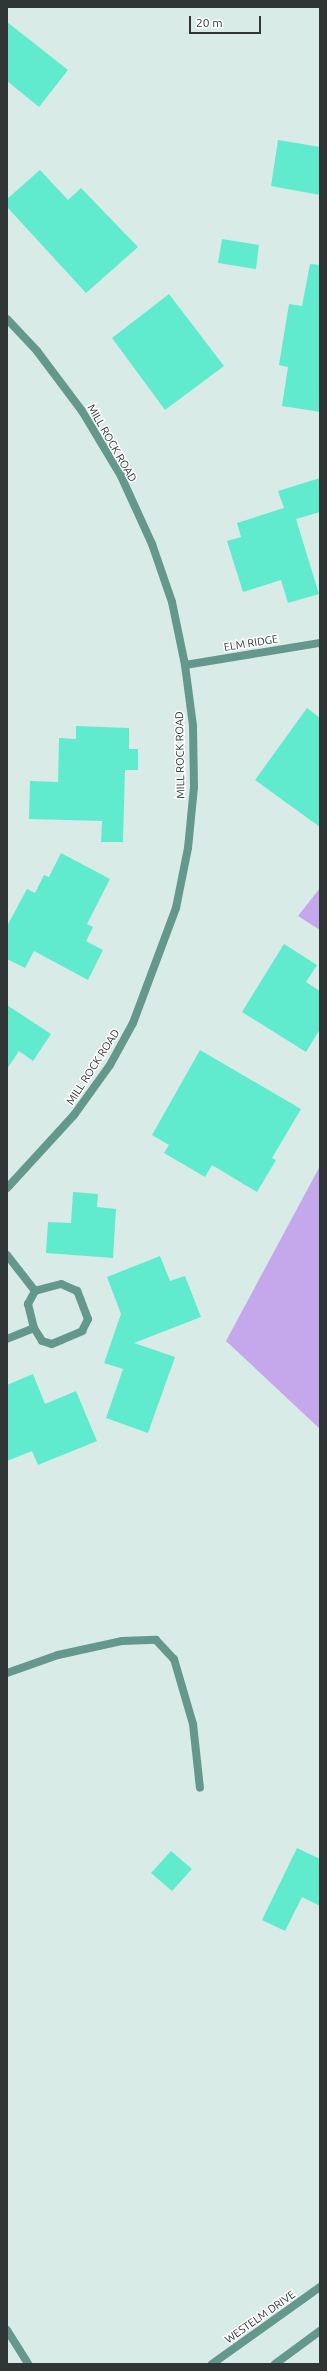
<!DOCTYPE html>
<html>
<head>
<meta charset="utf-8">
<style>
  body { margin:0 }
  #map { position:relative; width:327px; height:2371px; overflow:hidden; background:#d9ebe6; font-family:Ubuntu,sans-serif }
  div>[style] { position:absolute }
  .green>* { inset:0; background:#c4a8eb }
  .building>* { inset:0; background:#60ebcf }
  .lane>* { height:8px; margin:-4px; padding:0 4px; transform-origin:4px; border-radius:4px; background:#65988c }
  .street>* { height:8px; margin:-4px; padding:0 4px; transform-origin:4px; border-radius:4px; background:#65988c }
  span { translate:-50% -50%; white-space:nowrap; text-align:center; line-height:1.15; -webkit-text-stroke:3px #fff; paint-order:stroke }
  .street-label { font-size:11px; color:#2f3534 }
  .frame { position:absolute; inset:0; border:8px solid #2f3534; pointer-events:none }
  .scale { position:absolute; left:189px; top:16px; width:72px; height:18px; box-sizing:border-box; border:2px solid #2f3534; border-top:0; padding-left:5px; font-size:12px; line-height:14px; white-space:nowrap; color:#2f3534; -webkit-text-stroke:3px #fff; paint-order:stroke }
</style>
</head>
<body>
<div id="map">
  <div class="green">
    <i style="clip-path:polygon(320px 888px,320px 930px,298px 916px)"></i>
    <i style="clip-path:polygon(320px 1166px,320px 1429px,226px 1341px)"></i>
  </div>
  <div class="building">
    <i style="clip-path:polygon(7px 22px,68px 70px,39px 107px,7px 81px)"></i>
    <i style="clip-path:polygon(278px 140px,320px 147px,320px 195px,271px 186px)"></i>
    <i style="clip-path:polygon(40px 170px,68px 200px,81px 188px,138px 247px,86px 293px,7px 207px,7px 199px)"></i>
    <i style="clip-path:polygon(222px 239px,259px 245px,256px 269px,218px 263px)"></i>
    <i style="clip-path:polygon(310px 264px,320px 265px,320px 412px,282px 406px,288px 367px,279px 365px,289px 304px,302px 306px)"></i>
    <i style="clip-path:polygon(169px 294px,224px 366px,165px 410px,112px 338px)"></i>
    <i style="clip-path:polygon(320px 478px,320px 512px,296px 519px,319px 594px,288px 603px,281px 580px,243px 592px,227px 541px,241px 537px,237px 523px,284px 508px,278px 491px)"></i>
    <i style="clip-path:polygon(307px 708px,320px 718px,320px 827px,255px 780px)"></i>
    <i style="clip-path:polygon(76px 726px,129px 728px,129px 749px,138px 749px,138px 770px,125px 770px,123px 842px,101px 842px,102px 821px,29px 819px,30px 781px,58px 782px,59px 738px,76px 739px)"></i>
    <i style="clip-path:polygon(61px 853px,110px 879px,87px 924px,93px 927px,86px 941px,103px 950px,88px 980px,34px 951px,25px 968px,7px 959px,7px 926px,27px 889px,35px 893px,44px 875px,49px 877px)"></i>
    <i style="clip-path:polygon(284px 944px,317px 965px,306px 982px,320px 991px,320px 1029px,306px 1052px,242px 1012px)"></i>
    <i style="clip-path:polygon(7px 1005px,51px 1034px,33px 1061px,19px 1051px,7px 1069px)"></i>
    <i style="clip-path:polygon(200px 1050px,301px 1109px,272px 1158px,276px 1160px,257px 1192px,212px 1165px,205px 1177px,164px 1153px,169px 1145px,152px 1135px)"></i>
    <i style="clip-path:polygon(73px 1192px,98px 1194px,97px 1207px,116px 1209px,113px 1258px,46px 1253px,48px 1222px,71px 1223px)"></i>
    <i style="clip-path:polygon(160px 1256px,170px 1281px,185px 1276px,201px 1317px,134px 1343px,175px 1357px,148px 1433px,106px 1418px,123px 1369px,104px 1363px,121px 1314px,107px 1277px)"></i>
    <i style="clip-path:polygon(33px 1374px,45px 1404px,76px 1391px,97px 1441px,38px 1465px,32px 1451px,7px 1461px,7px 1385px)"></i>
    <i style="clip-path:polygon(297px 1848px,320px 1859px,320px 1906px,302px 1897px,285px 1931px,262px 1920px)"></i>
    <i style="clip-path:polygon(171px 1851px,192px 1869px,172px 1891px,151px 1873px)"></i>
  </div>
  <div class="lane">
    <i style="left:7px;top:1255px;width:46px;rotate:52.1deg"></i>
    <i style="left:35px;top:1291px;width:15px;rotate:118deg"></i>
    <i style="left:28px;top:1304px;width:25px;rotate:76deg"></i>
    <i style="left:34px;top:1328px;width:29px;rotate:158deg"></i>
    <i style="left:34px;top:1328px;width:15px;rotate:58deg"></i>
    <i style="left:42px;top:1341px;width:10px;rotate:17deg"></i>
    <i style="left:52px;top:1344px;width:33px;rotate:-23deg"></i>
    <i style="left:82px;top:1331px;width:13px;rotate:-63deg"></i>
    <i style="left:88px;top:1319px;width:30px;rotate:-111deg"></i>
    <i style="left:77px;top:1291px;width:17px;rotate:-156deg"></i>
    <i style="left:61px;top:1284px;width:27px;rotate:165deg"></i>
    <i style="left:7px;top:1673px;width:54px;rotate:-19.4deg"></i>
    <i style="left:58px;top:1655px;width:66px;rotate:-12.3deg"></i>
    <i style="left:122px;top:1641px;width:34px;rotate:-2deg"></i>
    <i style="left:156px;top:1640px;width:26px;rotate:47deg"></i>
    <i style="left:174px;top:1659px;width:68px;rotate:73.7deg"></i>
    <i style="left:193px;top:1724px;width:64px;rotate:83.8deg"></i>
  </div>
  <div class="street">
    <i style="left:7px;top:319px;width:44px;rotate:46.8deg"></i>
    <i style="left:37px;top:351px;width:75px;rotate:53.1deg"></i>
    <i style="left:82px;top:411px;width:76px;rotate:59deg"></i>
    <i style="left:121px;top:476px;width:75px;rotate:65.5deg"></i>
    <i style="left:152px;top:544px;width:61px;rotate:71deg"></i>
    <i style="left:172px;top:602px;width:64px;rotate:78.3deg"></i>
    <i style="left:185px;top:665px;width:62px;rotate:82.5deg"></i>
    <i style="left:193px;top:726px;width:61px;rotate:89.1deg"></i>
    <i style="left:194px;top:787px;width:61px;rotate:95.6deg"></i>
    <i style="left:188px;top:848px;width:61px;rotate:101.3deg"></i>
    <i style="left:176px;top:908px;width:123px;rotate:110.5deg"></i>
    <i style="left:133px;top:1023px;width:48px;rotate:118.7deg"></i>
    <i style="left:110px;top:1065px;width:62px;rotate:125.8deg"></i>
    <i style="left:74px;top:1115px;width:99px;rotate:132.5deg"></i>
    <i style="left:185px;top:665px;width:137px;rotate:-9.3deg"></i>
    <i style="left:7px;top:2330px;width:40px;rotate:58deg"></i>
    <i style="left:212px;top:2364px;width:133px;rotate:-35.5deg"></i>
    <i style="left:275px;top:2364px;width:56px;rotate:-36.3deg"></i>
  </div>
  <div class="street-label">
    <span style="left:112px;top:443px;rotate:60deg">MILL ROCK ROAD</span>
    <span style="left:251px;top:643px;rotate:-9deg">ELM RIDGE</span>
    <span style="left:180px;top:755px;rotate:-91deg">MILL ROCK ROAD</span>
    <span style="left:93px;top:1067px;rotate:-57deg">MILL ROCK ROAD</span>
    <span style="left:260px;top:2317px;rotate:-35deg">WESTELM DRIVE</span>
  </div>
  <div class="frame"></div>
  <div class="scale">20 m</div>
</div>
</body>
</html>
